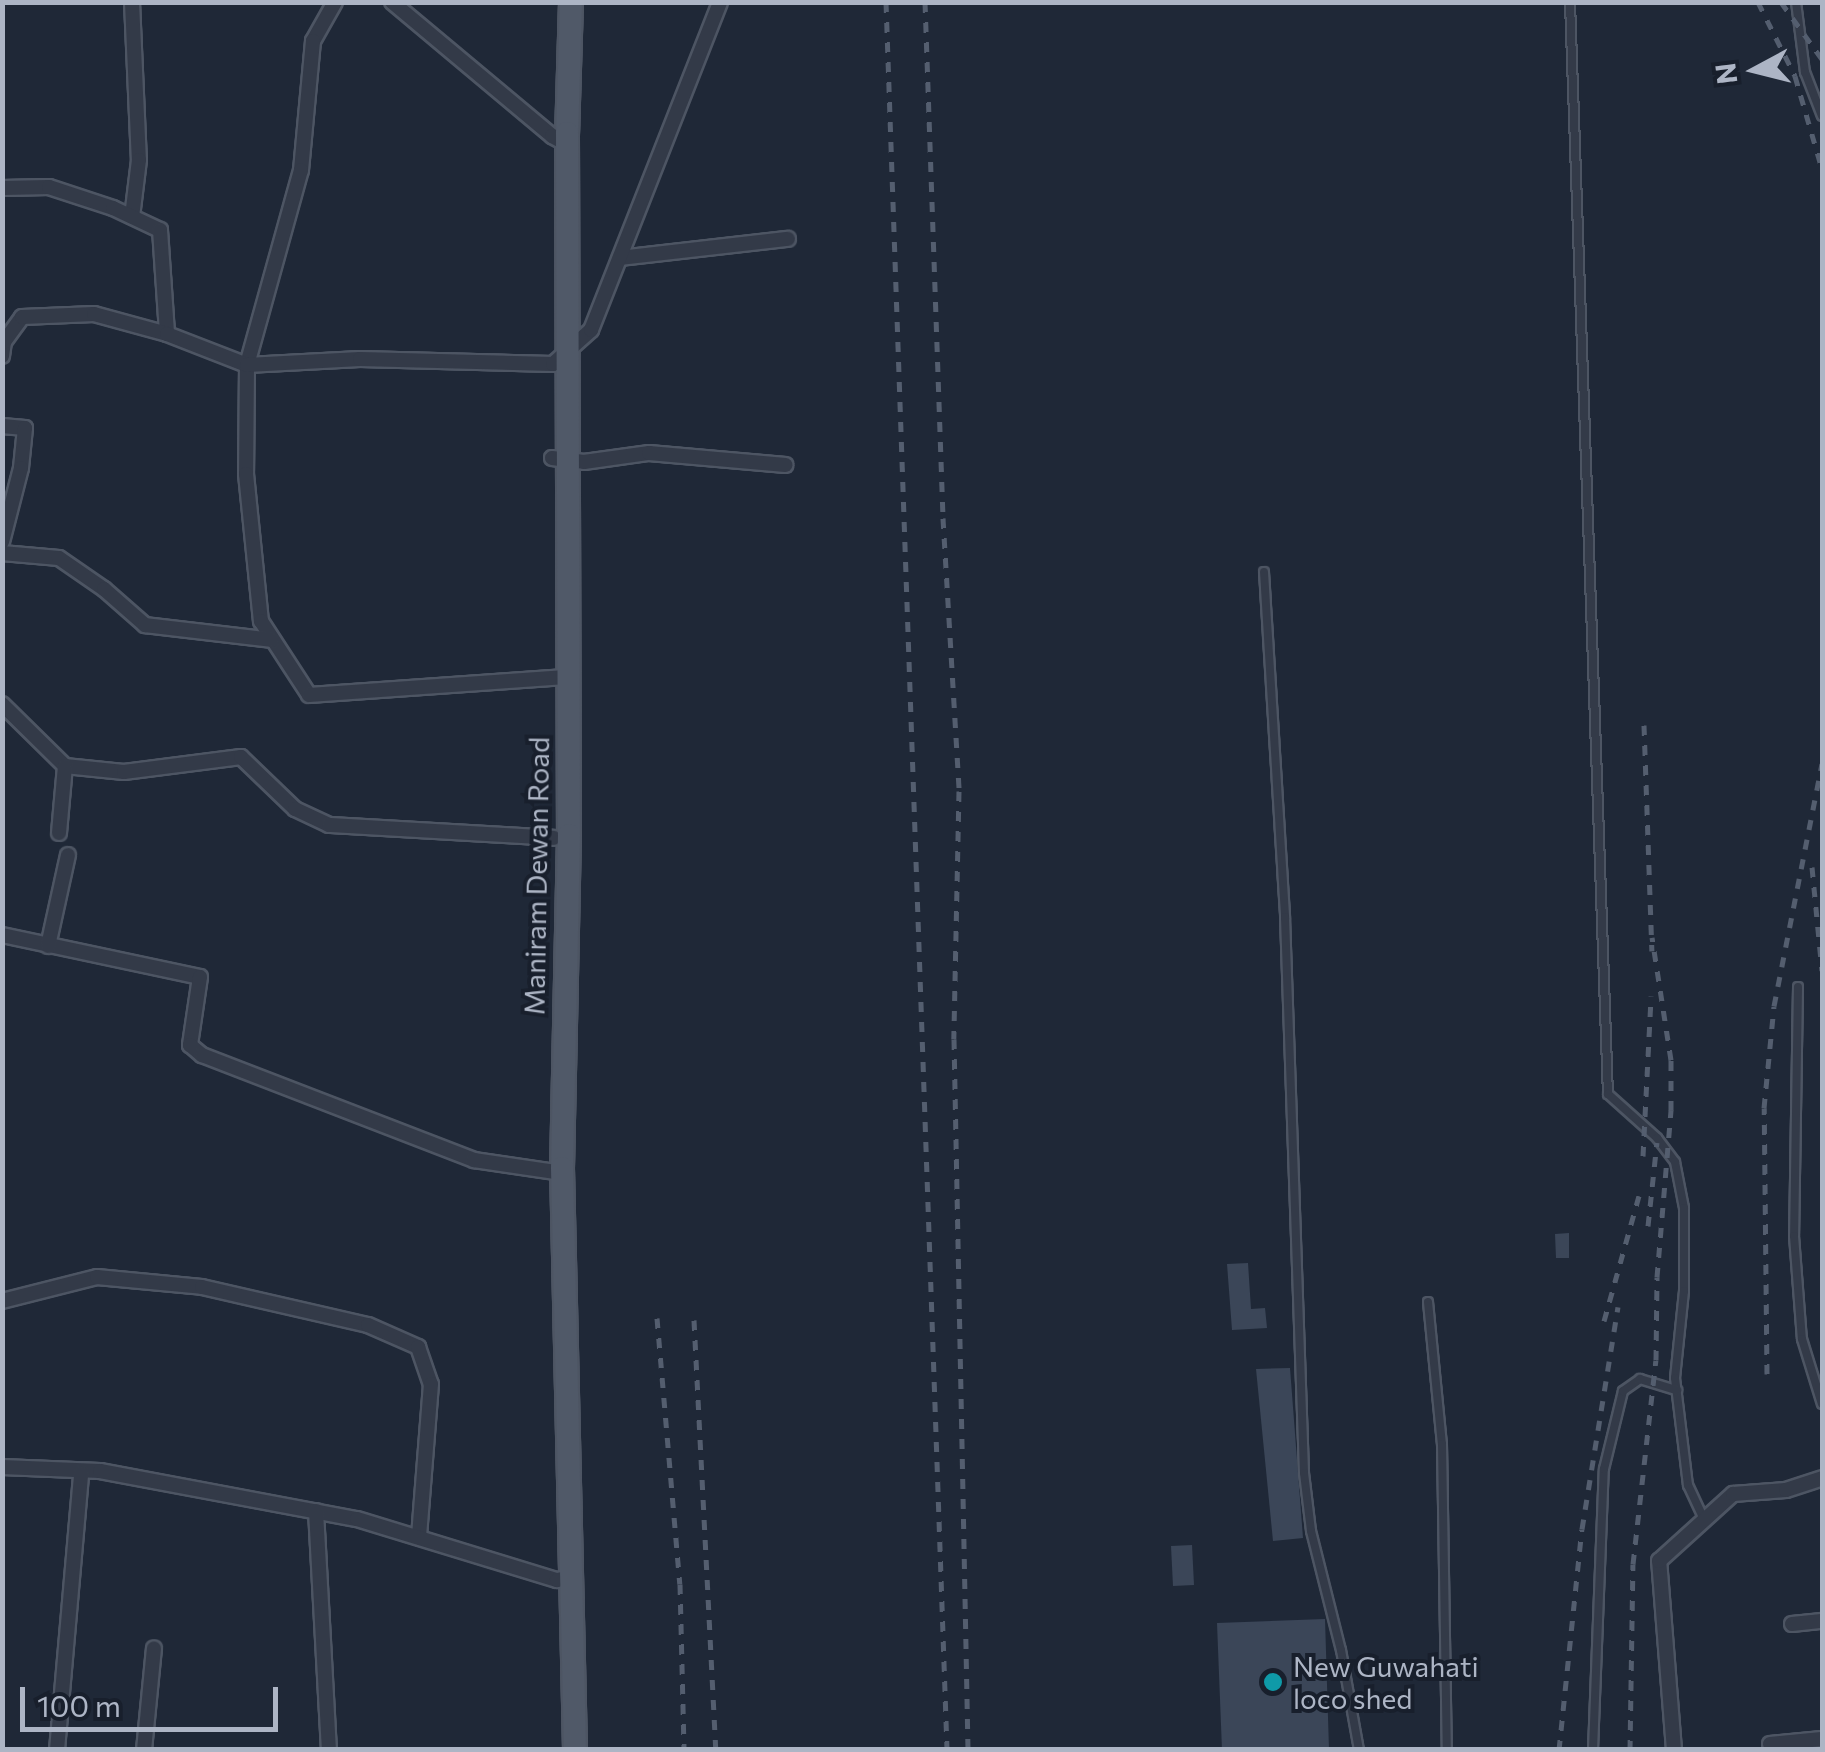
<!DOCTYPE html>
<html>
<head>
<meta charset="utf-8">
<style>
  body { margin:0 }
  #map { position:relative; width:1825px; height:1752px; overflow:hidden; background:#1f2837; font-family:Commissioner,sans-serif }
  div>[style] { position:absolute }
  .building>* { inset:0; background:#3b4658 }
  .roads { filter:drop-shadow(2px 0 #4d5563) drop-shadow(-2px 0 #4d5563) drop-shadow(0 2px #4d5563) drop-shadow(0 -2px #4d5563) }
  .service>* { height:8px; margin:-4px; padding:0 4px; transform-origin:4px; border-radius:4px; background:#333a48 }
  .minor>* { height:14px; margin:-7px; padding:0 7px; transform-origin:7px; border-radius:7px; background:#333a48 }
  .primary>* { height:22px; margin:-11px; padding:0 11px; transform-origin:11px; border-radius:11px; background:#505968 }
  .rail>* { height:5px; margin-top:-2.5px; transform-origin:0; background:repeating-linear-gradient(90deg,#545e6f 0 10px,transparent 0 20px) }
  .dots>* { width:28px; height:28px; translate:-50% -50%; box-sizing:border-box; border:5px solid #181f2c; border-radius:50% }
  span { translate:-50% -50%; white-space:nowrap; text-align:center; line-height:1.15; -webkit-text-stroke:8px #181f2c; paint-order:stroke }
  .street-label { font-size:28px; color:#adb5c5 }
  .poi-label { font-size:28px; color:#adb5c5 }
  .left { translate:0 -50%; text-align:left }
  .frame { position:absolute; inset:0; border:5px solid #adb5c5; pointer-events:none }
  .north { position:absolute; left:1705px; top:20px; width:100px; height:100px; -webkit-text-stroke:8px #181f2c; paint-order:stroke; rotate:263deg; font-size:28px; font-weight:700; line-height:40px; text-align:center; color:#adb5c5 }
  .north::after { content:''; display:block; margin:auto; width:35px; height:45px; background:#adb5c5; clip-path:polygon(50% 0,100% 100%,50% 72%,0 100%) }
  .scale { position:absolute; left:20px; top:1687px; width:258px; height:45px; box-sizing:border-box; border:5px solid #adb5c5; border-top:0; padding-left:12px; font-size:30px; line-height:35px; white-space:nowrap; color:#adb5c5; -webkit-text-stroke:8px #181f2c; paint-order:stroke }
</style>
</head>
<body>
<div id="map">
  <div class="building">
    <i style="clip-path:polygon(1569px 1233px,1569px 1258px,1556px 1258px,1555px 1234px)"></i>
    <i style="clip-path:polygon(1248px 1263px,1251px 1309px,1265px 1308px,1267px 1328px,1232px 1330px,1227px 1264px)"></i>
    <i style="clip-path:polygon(1290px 1368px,1303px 1538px,1273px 1541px,1256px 1369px)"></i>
    <i style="clip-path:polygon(1192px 1545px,1194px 1585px,1173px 1586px,1171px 1546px)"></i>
    <i style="clip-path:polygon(1325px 1619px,1329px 1750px,1222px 1750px,1217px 1623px)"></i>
  </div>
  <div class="roads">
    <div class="service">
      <i style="left:1570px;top:2px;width:1093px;rotate:88.01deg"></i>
      <i style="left:1608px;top:1094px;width:66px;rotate:41.9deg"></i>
      <i style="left:1657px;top:1138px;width:30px;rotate:53deg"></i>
      <i style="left:1675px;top:1162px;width:47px;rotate:78.9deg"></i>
      <i style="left:1684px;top:1208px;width:83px;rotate:90deg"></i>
      <i style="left:1684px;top:1291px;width:87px;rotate:95.9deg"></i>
      <i style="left:1675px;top:1378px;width:108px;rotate:83.1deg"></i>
      <i style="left:1688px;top:1485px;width:38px;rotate:65deg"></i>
      <i style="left:1796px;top:2px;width:71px;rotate:82.7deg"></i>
      <i style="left:1805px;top:72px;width:47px;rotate:68.9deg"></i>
      <i style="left:1264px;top:572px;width:346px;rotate:86.5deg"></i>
      <i style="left:1285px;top:917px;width:556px;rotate:88.04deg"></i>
      <i style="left:1304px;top:1473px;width:58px;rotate:83.1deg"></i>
      <i style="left:1311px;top:1531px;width:123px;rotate:75.9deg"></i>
      <i style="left:1341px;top:1650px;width:102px;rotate:79.8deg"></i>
      <i style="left:1798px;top:987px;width:249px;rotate:90.9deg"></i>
      <i style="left:1794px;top:1236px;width:103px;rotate:85.6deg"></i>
      <i style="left:1802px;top:1339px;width:68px;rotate:72.9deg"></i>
      <i style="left:1428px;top:1302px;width:143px;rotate:84.4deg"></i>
      <i style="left:1442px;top:1444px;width:306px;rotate:89.1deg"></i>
      <i style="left:1593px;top:1750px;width:281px;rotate:-87.8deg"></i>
      <i style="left:1604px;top:1469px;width:80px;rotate:-76.3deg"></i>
      <i style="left:1623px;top:1391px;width:21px;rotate:-35deg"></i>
      <i style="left:1640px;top:1379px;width:39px;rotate:17deg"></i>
    </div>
    <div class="minor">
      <i style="left:132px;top:2px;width:158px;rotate:87.5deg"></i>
      <i style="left:139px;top:160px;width:57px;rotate:97deg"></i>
      <i style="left:335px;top:2px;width:45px;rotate:119.4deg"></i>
      <i style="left:313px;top:41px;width:130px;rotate:95.3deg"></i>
      <i style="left:301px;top:170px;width:202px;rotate:105.5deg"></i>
      <i style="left:247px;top:365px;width:109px;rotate:90.5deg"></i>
      <i style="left:246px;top:474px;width:148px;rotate:84.2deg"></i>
      <i style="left:261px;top:621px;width:88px;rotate:57deg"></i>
      <i style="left:309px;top:695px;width:261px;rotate:-4deg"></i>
      <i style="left:392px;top:2px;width:209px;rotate:39.9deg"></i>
      <i style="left:552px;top:136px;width:17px;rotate:28deg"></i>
      <i style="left:2px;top:188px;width:47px;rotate:-1.2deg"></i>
      <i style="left:49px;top:187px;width:67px;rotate:18.2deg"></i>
      <i style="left:113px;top:208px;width:52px;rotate:25.1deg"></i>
      <i style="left:160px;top:230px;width:104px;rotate:86.1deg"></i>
      <i style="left:620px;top:258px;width:169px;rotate:-6.5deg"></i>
      <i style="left:2px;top:356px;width:14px;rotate:-82deg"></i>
      <i style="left:4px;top:342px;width:31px;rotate:-54deg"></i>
      <i style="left:22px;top:317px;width:72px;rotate:-2.4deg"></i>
      <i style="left:94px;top:314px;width:76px;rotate:15.3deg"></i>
      <i style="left:167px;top:334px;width:86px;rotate:21.2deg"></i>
      <i style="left:247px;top:365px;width:113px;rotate:-3deg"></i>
      <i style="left:360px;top:359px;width:193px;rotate:1.5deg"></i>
      <i style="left:553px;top:364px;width:51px;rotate:-41.8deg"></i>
      <i style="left:591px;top:330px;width:352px;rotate:-68.5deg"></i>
      <i style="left:2px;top:426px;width:23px;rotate:5deg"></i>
      <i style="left:25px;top:428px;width:40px;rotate:95.7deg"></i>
      <i style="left:21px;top:468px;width:76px;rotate:104.4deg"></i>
      <i style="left:552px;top:458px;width:32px;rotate:7deg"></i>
      <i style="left:584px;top:462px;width:66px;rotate:-7.9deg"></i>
      <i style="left:649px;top:453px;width:137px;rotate:5deg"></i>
      <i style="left:2px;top:553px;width:57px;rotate:5deg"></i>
      <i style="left:59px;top:558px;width:55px;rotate:34.6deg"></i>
      <i style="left:104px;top:589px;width:55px;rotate:41.3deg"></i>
      <i style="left:145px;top:625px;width:128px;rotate:6.7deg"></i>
      <i style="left:2px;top:704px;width:88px;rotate:44.5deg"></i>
      <i style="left:65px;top:766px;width:59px;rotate:5.8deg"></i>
      <i style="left:124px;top:772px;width:118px;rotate:-7.3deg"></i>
      <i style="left:241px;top:757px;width:75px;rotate:43.9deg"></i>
      <i style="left:295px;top:809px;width:38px;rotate:25deg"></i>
      <i style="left:329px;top:825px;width:225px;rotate:3.3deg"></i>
      <i style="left:59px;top:833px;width:67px;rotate:-84.9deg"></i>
      <i style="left:2px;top:935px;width:202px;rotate:12deg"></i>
      <i style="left:200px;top:977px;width:69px;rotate:98.4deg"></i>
      <i style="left:190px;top:1045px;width:16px;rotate:40deg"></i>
      <i style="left:202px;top:1055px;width:292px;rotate:21.1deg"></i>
      <i style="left:474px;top:1160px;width:89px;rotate:8.4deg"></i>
      <i style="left:48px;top:946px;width:93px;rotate:-77.6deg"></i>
      <i style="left:2px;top:1301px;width:98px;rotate:-14.2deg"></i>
      <i style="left:97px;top:1277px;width:105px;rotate:5.4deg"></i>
      <i style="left:202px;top:1287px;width:170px;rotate:12.9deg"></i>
      <i style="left:368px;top:1325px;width:55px;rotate:23.7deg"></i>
      <i style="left:418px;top:1347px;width:39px;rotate:71deg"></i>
      <i style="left:431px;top:1384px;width:154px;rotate:94.5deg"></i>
      <i style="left:2px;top:1467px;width:98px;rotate:2.3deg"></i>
      <i style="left:100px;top:1471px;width:261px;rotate:10.6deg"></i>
      <i style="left:357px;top:1519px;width:209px;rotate:17deg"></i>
      <i style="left:557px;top:1580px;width:15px;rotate:-11deg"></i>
      <i style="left:316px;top:1511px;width:239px;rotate:86.9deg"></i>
      <i style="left:1792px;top:1624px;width:30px;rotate:-6deg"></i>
      <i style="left:1770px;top:1744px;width:52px;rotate:-5.5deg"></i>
      <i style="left:57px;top:1750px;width:278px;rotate:-85deg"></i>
      <i style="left:144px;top:1750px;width:102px;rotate:-84.4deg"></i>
      <i style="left:1674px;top:1750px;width:190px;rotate:-94.5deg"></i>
      <i style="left:1659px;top:1561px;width:100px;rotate:-42.2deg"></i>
      <i style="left:1733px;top:1494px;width:53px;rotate:-4.3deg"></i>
      <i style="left:1786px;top:1490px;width:38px;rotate:-18deg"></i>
    </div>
    <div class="primary">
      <i style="left:571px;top:2px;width:131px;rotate:91.7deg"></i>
      <i style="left:567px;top:133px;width:702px;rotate:89.84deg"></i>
      <i style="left:569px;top:835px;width:333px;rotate:91.2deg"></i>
      <i style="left:562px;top:1168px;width:582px;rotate:88.72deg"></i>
    </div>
  </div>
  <div class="rail">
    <i style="left:886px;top:2px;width:1749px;rotate:88deg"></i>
    <i style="left:925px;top:2px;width:516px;rotate:88deg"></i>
    <i style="left:943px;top:518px;width:273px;rotate:86.6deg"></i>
    <i style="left:959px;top:791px;width:248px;rotate:91.2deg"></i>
    <i style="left:954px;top:1039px;width:711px;rotate:88.87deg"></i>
    <i style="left:1758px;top:2px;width:83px;rotate:63.4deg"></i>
    <i style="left:1795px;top:76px;width:97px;rotate:73.8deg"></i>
    <i style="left:1781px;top:2px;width:70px;rotate:54.3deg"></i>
    <i style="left:1644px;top:725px;width:226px;rotate:88deg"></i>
    <i style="left:1812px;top:867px;width:104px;rotate:84.5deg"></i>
    <i style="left:1643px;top:1156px;width:160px;rotate:-87.1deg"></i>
    <i style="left:1648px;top:1226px;width:84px;rotate:-83.9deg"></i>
    <i style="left:657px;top:1318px;width:267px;rotate:85.1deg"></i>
    <i style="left:680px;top:1584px;width:166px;rotate:88.6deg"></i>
    <i style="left:694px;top:1320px;width:431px;rotate:87.1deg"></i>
    <i style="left:1604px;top:1321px;width:130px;rotate:-74.4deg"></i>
    <i style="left:1767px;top:1374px;width:266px;rotate:-90.6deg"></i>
    <i style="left:1764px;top:1108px;width:102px;rotate:-84.4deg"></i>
    <i style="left:1774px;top:1006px;width:247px;rotate:-78.8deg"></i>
    <i style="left:1559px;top:1750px;width:222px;rotate:-84.1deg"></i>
    <i style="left:1582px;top:1529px;width:225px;rotate:-80.8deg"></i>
    <i style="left:1630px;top:1750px;width:186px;rotate:-89.1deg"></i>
    <i style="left:1633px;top:1564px;width:205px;rotate:-83.6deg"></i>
    <i style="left:1656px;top:1360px;width:83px;rotate:-89.3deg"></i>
    <i style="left:1657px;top:1277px;width:168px;rotate:-85.2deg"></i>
    <i style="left:1671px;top:1110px;width:50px;rotate:-90deg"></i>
    <i style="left:1671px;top:1060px;width:124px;rotate:-98.8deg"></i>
  </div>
  <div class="dots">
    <i style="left:1273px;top:1682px;background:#0f9aa8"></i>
  </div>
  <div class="street-label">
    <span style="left:536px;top:876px;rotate:-89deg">Maniram Dewan Road</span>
  </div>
  <div class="poi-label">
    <span class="left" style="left:1293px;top:1682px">New Guwahati<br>loco shed</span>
  </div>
  <div class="frame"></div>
  <div class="north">N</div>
  <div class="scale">100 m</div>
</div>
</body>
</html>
